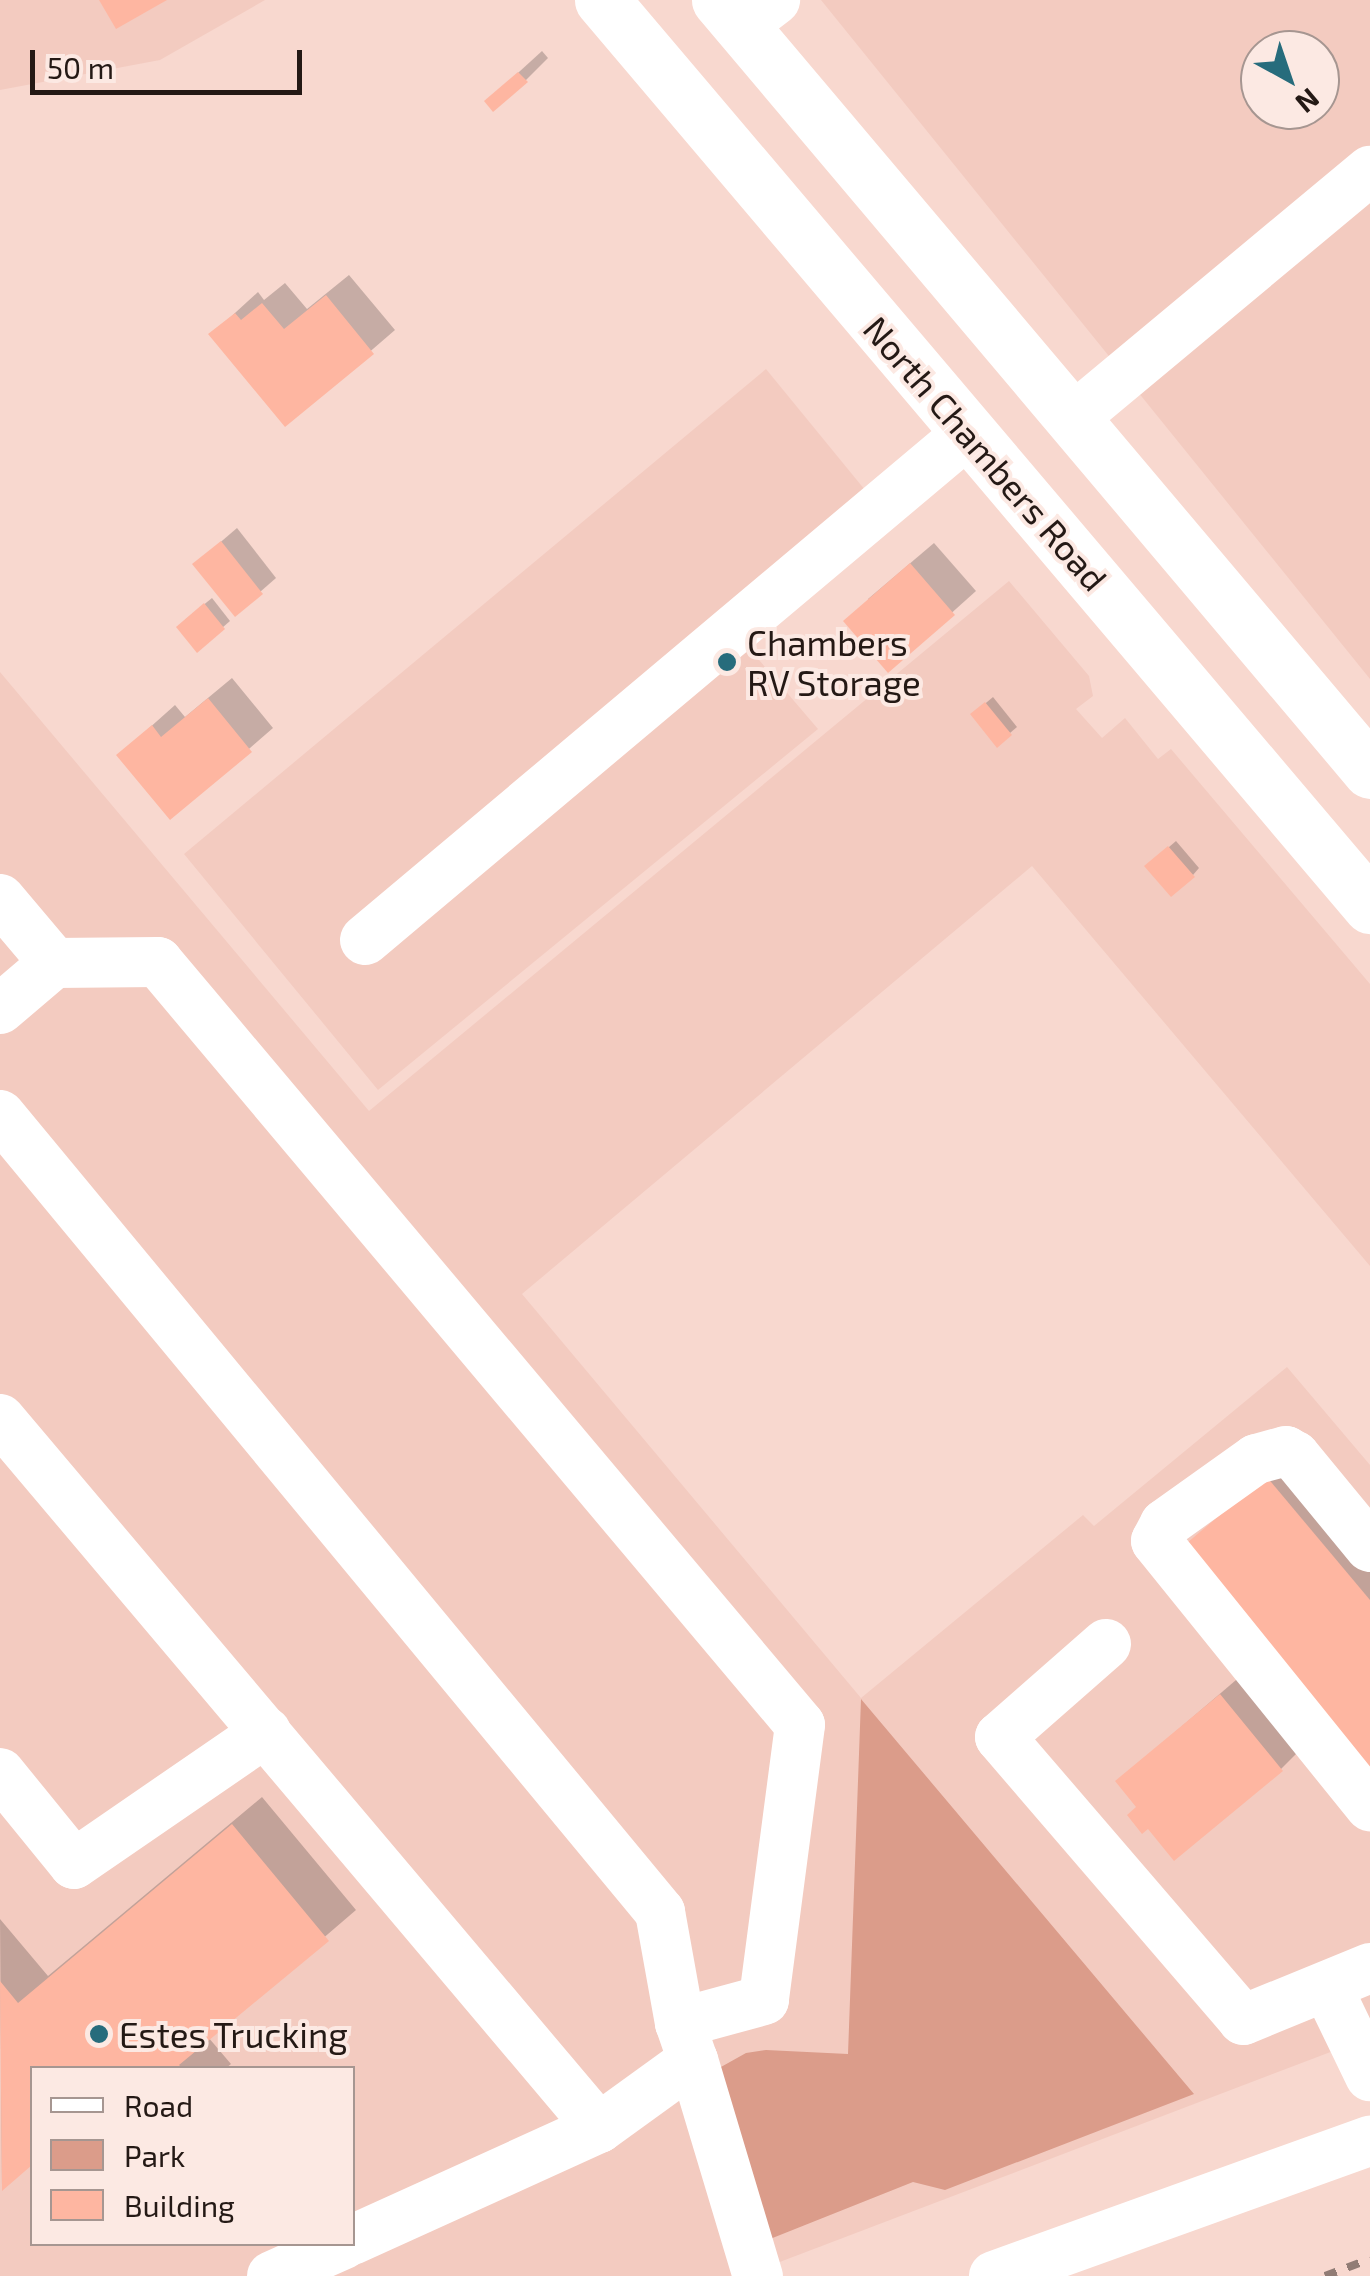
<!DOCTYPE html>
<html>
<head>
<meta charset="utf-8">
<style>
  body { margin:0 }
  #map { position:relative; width:1370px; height:2276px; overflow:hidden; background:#f8d8cf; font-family:"Exo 2",sans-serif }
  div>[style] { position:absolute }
  .built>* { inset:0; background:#f3cbc0 }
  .green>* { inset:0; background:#db9c8a }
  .shadow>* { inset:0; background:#0003 }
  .building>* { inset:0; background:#feb6a1 }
  .minor>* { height:50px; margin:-25px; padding:0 25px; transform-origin:25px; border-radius:25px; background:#fff }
  .major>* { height:55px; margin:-27.5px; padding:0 27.5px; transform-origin:27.5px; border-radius:27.5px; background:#fff }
  .rail>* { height:8px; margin-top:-4px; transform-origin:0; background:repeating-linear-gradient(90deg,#917c75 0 12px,transparent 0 24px) }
  .dots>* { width:28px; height:28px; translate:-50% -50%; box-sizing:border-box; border:5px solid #fce9e3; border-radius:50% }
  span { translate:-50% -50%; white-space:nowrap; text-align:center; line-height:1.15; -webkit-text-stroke:8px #fce9e3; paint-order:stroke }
  .street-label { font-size:35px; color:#241915 }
  .poi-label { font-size:35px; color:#241915 }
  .left { translate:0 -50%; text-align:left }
  .legend { position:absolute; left:30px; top:2066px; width:325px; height:180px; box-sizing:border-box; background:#fce9e3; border:2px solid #a69691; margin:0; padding:12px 18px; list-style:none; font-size:30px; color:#241915 }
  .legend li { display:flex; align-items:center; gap:20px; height:50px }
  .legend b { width:50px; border:2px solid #a69691 }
  .north { position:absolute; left:1240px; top:30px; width:100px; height:100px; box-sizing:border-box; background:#fce9e3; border:2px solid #a69691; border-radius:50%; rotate:140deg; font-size:28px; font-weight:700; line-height:40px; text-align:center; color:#241915 }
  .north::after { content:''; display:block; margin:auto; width:35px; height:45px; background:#276c7c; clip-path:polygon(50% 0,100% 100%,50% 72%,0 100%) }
  .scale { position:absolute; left:30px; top:50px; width:272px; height:45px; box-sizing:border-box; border:5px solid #241915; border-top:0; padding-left:12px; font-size:30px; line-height:35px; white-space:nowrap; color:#241915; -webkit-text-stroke:8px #fce9e3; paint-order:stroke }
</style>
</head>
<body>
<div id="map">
  <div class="built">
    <i style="clip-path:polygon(0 0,265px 0,160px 60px,0 90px)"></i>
    <i style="clip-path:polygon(evenodd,821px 0,1370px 0,1370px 679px,821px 0,1260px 50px,1320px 50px,1320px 110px,1260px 110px,1260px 50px)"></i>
    <i style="clip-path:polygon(766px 369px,865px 490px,719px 613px,818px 729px,378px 1090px,184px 854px)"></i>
    <i style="clip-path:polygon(evenodd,1009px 581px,1089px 676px,1093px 696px,1076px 709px,1102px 738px,1125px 718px,1158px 759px,1171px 749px,1370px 984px,1370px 1266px,1032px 866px,522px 1294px,861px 1698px,1083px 1515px,1094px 1526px,1287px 1367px,1370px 1465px,1370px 2037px,743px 2276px,0 2276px,0 672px,369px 1111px,1009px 581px,32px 2068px,352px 2068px,352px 2244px,32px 2244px,32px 2068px)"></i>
  </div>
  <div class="green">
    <i style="clip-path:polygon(861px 1699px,1194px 2094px,945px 2190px,913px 2182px,765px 2241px,712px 2072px,746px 2053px,766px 2050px,848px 2054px)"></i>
  </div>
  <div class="shadow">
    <i style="clip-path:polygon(542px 51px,548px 58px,526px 80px,487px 101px)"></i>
    <i style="clip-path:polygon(349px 275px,395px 330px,286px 424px,212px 334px,258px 292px,264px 300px,285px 283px,307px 309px)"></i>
    <i style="clip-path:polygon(237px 528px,276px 578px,235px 614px,195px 564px)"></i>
    <i style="clip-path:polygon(934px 543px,976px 591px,888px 670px,868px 599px)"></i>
    <i style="clip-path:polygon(212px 598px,230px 621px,198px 649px,185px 620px)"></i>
    <i style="clip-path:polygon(232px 678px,273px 728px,171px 817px,119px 755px,175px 705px,185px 717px)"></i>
    <i style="clip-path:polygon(993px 697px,1017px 727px,1010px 733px,980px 708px)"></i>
    <i style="clip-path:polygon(1176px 841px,1199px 868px,1193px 875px,1154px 860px)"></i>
    <i style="clip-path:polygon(1290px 1456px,1370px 1552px,1370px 1771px,1184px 1548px)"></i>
    <i style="clip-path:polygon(1243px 1674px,1303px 1747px,1281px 1769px,1139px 1807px,1118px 1781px)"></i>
    <i style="clip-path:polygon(262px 1797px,356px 1910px,208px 2037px,231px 2064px,226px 2068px,32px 2068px,32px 2162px,2px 2188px,0 1919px,48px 1976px)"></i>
  </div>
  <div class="building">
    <i style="clip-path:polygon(99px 0,167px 0,116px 29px)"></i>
    <i style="clip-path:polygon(518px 72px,528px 82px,493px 112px,484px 101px)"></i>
    <i style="clip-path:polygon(326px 295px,374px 354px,285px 427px,208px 334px,235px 313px,241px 320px,262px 303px,284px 329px)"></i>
    <i style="clip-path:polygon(221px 541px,263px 594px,235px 617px,192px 564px)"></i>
    <i style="clip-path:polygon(910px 563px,955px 615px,888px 673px,843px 621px)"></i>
    <i style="clip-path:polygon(204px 603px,225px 629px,197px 653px,176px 627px)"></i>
    <i style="clip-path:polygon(208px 698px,252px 752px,170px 820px,116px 755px,152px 725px,161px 737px)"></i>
    <i style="clip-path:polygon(985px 702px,1012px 735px,997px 748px,970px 714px)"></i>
    <i style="clip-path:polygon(1168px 846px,1195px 877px,1171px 897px,1144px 866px)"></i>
    <i style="clip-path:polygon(1266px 1476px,1370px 1600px,1370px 1775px,1181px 1548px)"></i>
    <i style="clip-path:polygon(1220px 1694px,1283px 1771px,1174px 1861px,1148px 1829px,1142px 1834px,1127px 1815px,1136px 1807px,1115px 1781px)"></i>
    <i style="clip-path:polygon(232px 1824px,329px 1941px,179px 2065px,182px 2068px,32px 2068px,32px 2165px,2px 2191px,0 1981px,18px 2003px)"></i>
  </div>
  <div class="minor">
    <i style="left:741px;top:26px;width:43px;rotate:-37.4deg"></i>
    <i style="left:1072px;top:419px;width:388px;rotate:-39.8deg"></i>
    <i style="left:0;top:899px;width:84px;rotate:49.8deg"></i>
    <i style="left:365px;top:940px;width:788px;rotate:-40.06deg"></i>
    <i style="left:0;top:1009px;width:71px;rotate:-40.4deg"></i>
    <i style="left:54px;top:963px;width:104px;rotate:-0.6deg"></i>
    <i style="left:158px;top:962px;width:997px;rotate:49.92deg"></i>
    <i style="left:800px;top:1725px;width:277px;rotate:97.5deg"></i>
    <i style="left:764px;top:2000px;width:87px;rotate:164.7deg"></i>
    <i style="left:0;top:1115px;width:1035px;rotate:50.37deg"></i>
    <i style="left:660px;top:1912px;width:113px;rotate:79.8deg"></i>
    <i style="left:680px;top:2023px;width:39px;rotate:71deg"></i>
    <i style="left:0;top:1419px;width:928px;rotate:49.81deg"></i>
    <i style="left:1370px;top:1547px;width:118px;rotate:-129.5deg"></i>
    <i style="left:1295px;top:1456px;width:10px;rotate:-151deg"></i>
    <i style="left:1286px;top:1451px;width:31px;rotate:165deg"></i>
    <i style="left:1256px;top:1459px;width:112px;rotate:144.5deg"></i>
    <i style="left:1165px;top:1524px;width:19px;rotate:118deg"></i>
    <i style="left:1156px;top:1541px;width:341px;rotate:51.1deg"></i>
    <i style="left:1106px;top:1644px;width:141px;rotate:138.7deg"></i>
    <i style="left:1000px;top:1737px;width:373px;rotate:49.3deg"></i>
    <i style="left:1243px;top:2020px;width:137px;rotate:-22.3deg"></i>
    <i style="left:0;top:1773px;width:117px;rotate:50.9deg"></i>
    <i style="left:74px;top:1864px;width:233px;rotate:-34.5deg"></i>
    <i style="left:1328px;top:1989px;width:97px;rotate:64.2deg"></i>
    <i style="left:352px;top:2240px;width:271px;rotate:-24.4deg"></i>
    <i style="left:599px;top:2128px;width:116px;rotate:-35.9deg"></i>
    <i style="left:693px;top:2060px;width:226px;rotate:73.3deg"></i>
    <i style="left:272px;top:2276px;width:79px;rotate:-24deg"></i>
    <i style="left:994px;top:2276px;width:400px;rotate:-19.8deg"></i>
  </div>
  <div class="major">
    <i style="left:602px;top:0;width:1188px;rotate:49.71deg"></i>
    <i style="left:719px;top:0;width:1009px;rotate:49.82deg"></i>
  </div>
  <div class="rail">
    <i style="left:1325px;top:2276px;width:48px;rotate:-20.7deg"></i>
  </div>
  <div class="dots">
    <i style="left:727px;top:662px;background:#276c7c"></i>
    <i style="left:99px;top:2034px;background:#276c7c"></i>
  </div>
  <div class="street-label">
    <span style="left:986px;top:453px;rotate:49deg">North Chambers Road</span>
  </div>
  <div class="poi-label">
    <span class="left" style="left:747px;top:662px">Chambers<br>RV Storage</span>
    <span class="left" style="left:119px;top:2034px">Estes Trucking</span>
  </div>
  <ul class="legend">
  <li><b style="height:12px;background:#fff"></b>Road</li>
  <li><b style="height:28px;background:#db9c8a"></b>Park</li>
  <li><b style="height:28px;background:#feb6a1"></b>Building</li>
  </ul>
  <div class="north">N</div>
  <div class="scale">50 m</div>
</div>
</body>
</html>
